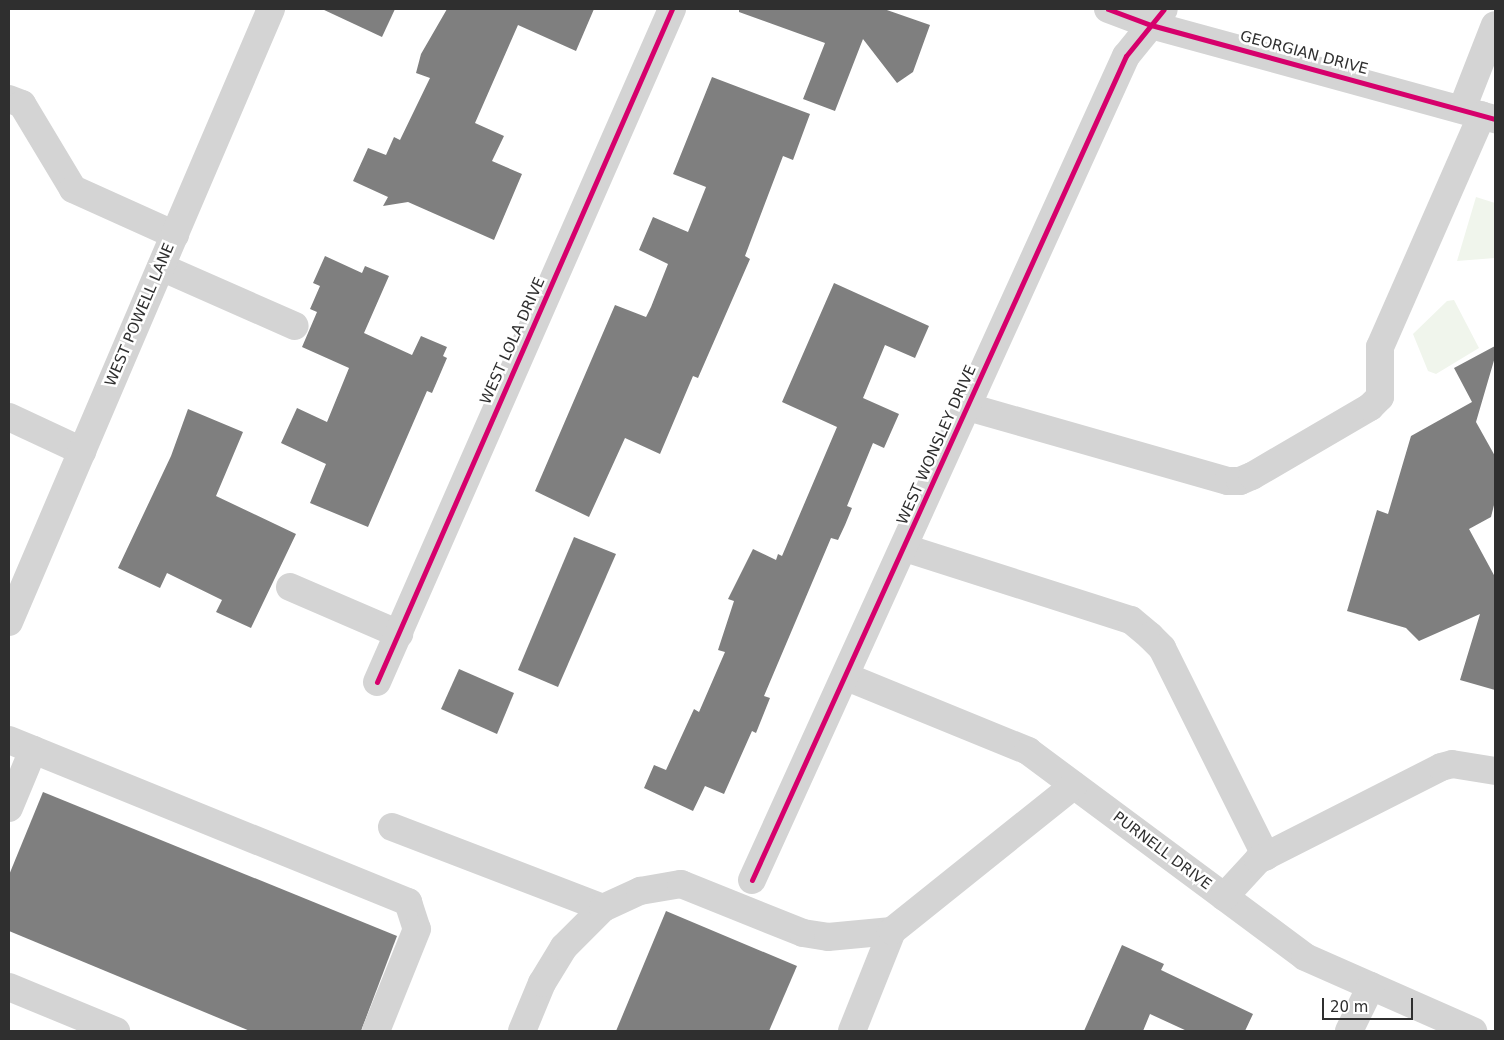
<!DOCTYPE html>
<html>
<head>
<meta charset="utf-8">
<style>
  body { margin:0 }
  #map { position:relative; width:1504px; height:1040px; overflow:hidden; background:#fff; font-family:"DejaVu Sans",sans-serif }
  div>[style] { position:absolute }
  .green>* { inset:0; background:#f0f5ec }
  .building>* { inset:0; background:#7f7f7f }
  .minor>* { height:28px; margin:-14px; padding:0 14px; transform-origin:14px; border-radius:14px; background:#d4d4d4 }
  .cycleway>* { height:5px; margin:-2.5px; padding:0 2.5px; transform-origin:2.5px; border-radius:2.5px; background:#d6006c }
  span { translate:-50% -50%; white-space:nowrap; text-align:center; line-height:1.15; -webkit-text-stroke:5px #fff; paint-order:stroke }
  .street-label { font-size:15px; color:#2f2f2f }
  .frame { position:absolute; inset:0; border:10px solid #2f2f2f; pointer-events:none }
  .scale { position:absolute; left:1322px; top:998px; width:91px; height:22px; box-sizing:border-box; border:2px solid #2f2f2f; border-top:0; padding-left:6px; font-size:15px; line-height:18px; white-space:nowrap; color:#2f2f2f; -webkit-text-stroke:4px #fff; paint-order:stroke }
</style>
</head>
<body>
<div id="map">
  <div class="green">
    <i style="clip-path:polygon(1476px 197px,1495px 203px,1495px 258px,1457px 261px)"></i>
    <i style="clip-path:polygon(1454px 300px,1479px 348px,1436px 374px,1428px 371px,1413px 334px,1447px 301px)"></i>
  </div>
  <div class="building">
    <i style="clip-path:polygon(322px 9px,395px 9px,382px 37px)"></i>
    <i style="clip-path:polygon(447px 9px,594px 9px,576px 51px,518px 25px,475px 123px,504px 136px,492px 161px,522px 174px,494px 240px,408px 202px,383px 206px,388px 197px,353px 181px,368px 148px,386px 155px,394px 137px,400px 140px,430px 78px,416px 73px,421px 54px)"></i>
    <i style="clip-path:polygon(739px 9px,884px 9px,930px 25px,913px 72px,897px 83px,863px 39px,835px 111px,803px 99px,825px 43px,739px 12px)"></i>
    <i style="clip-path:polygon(712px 77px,810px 114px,793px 160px,783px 156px,745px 256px,750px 259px,698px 378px,693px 376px,660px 454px,625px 438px,589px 517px,535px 491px,615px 305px,646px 317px,651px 307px,668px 264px,639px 250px,653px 217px,688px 232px,706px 187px,673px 174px)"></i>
    <i style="clip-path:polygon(325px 256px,362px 273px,365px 266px,389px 276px,364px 333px,412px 355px,421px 336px,447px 347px,443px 356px,447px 358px,432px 393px,427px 391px,368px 527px,310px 503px,326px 464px,281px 443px,297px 408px,327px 422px,349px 368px,302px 347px,317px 312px,310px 309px,320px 286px,313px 283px)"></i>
    <i style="clip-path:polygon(834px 283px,929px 326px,915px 358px,885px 345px,863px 398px,899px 414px,884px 448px,873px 443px,847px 506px,852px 508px,845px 525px,838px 540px,831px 538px,764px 696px,770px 698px,756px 733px,752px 731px,724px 794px,705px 786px,693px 811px,644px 788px,654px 765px,666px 770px,694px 709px,699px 712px,725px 652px,718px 650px,734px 601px,728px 599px,753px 549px,776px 560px,778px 554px,782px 556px,837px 427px,782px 402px)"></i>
    <i style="clip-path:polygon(1495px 346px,1495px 357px,1476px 422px,1495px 456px,1495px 501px,1491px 517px,1469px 529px,1495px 577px,1495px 690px,1460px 680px,1480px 614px,1419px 641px,1406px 628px,1347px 611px,1377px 510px,1388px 514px,1411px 436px,1472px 402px,1454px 368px)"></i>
    <i style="clip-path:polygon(188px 409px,243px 432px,216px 496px,296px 534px,251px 628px,216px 612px,222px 600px,167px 573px,160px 588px,118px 568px,171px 456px)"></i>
    <i style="clip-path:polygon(574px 537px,616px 554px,558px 687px,518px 670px)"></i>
    <i style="clip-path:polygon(459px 669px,514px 693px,497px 734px,441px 709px)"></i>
    <i style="clip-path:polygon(43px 792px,397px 936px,361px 1031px,250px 1031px,9px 931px,9px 875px)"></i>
    <i style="clip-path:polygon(666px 911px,797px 966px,769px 1031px,616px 1031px)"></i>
    <i style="clip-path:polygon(1122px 945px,1164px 964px,1161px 970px,1253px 1014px,1245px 1031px,1187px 1031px,1150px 1014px,1143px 1031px,1084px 1031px)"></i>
  </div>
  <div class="minor">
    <i style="left:1108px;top:9px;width:46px;rotate:20.4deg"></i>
    <i style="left:1151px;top:25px;width:357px;rotate:15.3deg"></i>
    <i style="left:9px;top:99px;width:14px;rotate:21deg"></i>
    <i style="left:22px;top:104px;width:99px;rotate:59deg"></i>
    <i style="left:73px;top:189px;width:112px;rotate:24.3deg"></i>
    <i style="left:1462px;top:109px;width:90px;rotate:-68.6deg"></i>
    <i style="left:161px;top:267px;width:146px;rotate:23.8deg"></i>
    <i style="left:968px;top:407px;width:270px;rotate:15.9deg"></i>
    <i style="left:1228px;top:481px;width:12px"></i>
    <i style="left:1240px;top:481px;width:13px;rotate:-23deg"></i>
    <i style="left:1252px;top:476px;width:137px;rotate:-30.3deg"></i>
    <i style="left:1370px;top:407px;width:14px;rotate:-45deg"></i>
    <i style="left:1380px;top:397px;width:50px;rotate:-90deg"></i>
    <i style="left:1380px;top:347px;width:253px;rotate:-66.3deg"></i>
    <i style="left:9px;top:417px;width:81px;rotate:25deg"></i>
    <i style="left:905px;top:548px;width:237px;rotate:17.7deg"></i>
    <i style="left:1131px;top:620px;width:25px;rotate:40deg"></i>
    <i style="left:1150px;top:636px;width:17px;rotate:45deg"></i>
    <i style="left:1162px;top:648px;width:233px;rotate:63.5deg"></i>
    <i style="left:290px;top:587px;width:119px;rotate:23.3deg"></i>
    <i style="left:9px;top:622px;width:667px;rotate:-66.86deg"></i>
    <i style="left:847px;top:677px;width:196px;rotate:22.2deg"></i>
    <i style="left:1028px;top:751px;width:345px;rotate:36.6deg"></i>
    <i style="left:1305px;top:957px;width:184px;rotate:23.8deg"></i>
    <i style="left:377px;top:682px;width:735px;rotate:-66.33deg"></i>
    <i style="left:9px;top:740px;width:431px;rotate:22.1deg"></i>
    <i style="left:408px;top:902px;width:28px;rotate:72deg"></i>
    <i style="left:417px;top:929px;width:110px;rotate:111.9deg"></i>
    <i style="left:9px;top:808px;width:63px;rotate:-67.5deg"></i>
    <i style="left:392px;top:827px;width:226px;rotate:21deg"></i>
    <i style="left:752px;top:880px;width:905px;rotate:-65.59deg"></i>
    <i style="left:1126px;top:56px;width:60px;rotate:-51deg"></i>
    <i style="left:1224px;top:897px;width:50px;rotate:-47.4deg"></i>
    <i style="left:1258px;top:860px;width:205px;rotate:-26.9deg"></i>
    <i style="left:1441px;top:767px;width:11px;rotate:-15deg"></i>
    <i style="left:1452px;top:764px;width:44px;rotate:9.2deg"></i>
    <i style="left:9px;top:987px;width:116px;rotate:22.4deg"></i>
    <i style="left:522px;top:1031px;width:52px;rotate:-67.4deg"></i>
    <i style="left:542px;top:983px;width:42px;rotate:-58.6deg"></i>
    <i style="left:564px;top:947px;width:55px;rotate:-45deg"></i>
    <i style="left:603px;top:908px;width:41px;rotate:-24.7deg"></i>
    <i style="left:640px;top:891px;width:42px;rotate:-9.7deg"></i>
    <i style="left:681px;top:884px;width:131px;rotate:21.9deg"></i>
    <i style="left:803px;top:933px;width:25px;rotate:9deg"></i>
    <i style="left:828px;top:937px;width:64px;rotate:-5.4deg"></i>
    <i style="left:852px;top:1031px;width:108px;rotate:-68.2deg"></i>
    <i style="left:892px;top:931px;width:233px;rotate:-38.7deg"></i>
    <i style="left:1349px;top:1031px;width:50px;rotate:-63.9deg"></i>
  </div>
  <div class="cycleway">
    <i style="left:1108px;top:9px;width:46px;rotate:20.4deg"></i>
    <i style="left:1151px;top:25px;width:357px;rotate:15.3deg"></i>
    <i style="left:377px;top:682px;width:735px;rotate:-66.33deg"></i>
    <i style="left:752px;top:880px;width:905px;rotate:-65.59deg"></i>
    <i style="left:1126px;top:56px;width:60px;rotate:-51deg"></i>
  </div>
  <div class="street-label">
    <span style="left:1304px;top:53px;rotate:15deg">GEORGIAN DRIVE</span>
    <span style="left:140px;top:315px;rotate:-67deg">WEST POWELL LANE</span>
    <span style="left:513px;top:341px;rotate:-66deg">WEST LOLA DRIVE</span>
    <span style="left:937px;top:445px;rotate:-66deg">WEST WONSLEY DRIVE</span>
    <span style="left:1162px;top:851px;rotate:37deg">PURNELL DRIVE</span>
  </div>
  <div class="frame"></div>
  <div class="scale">20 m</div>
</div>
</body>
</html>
